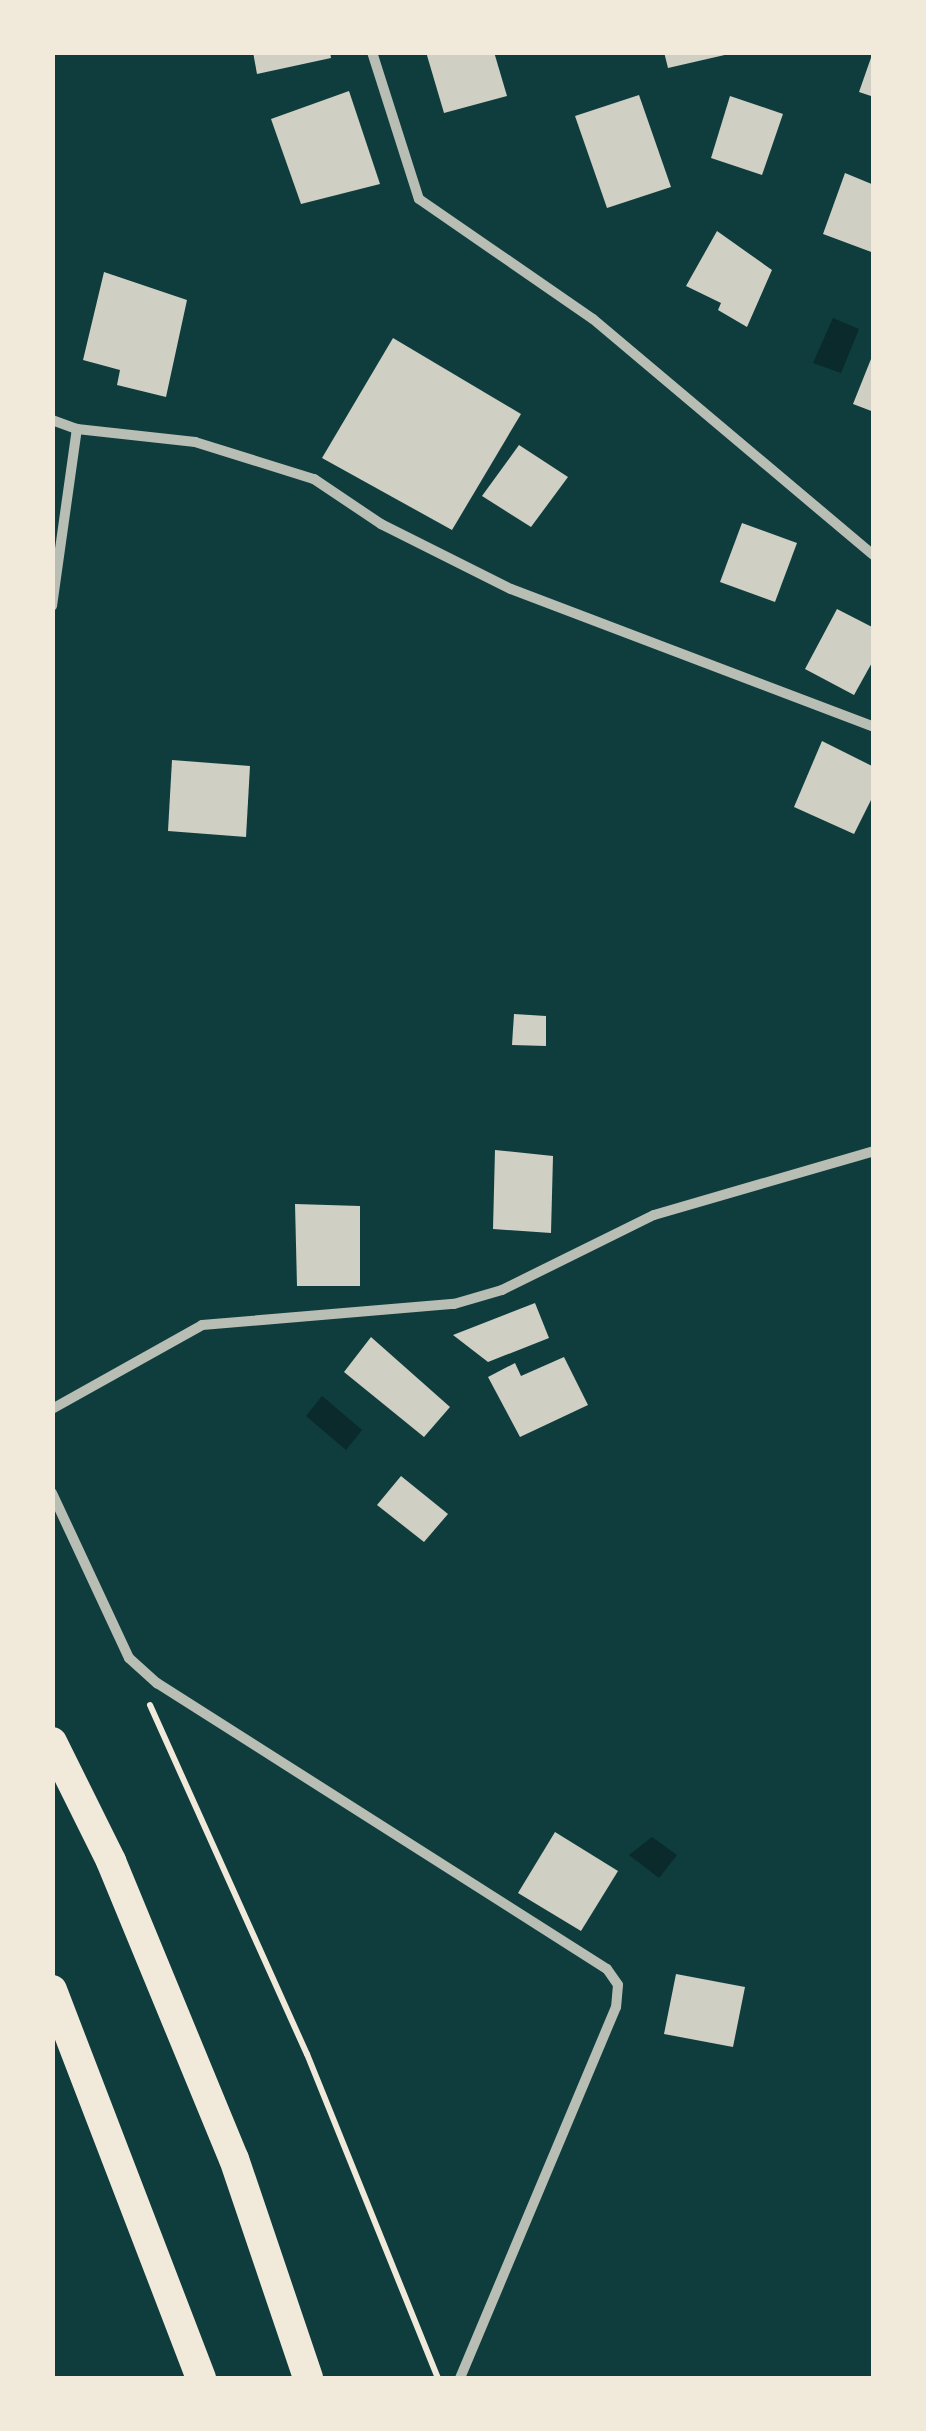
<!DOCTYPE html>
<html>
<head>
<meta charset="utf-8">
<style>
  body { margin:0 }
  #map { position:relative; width:926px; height:2431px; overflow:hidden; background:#0f3d3e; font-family:Quicksand,sans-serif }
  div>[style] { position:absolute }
  .water>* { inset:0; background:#0a2a2b }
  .building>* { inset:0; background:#cfcfc3 }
  .path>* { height:6px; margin:-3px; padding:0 3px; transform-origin:3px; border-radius:3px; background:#f1e9da }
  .minor>* { height:10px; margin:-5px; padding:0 5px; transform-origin:5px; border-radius:5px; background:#b8beb3 }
  .motorway>* { height:30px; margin:-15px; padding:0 15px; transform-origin:15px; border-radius:15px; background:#f1e9da }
  span { translate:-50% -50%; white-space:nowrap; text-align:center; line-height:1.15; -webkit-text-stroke:8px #f1e9da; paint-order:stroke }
  .frame { position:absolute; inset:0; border:55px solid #f1e9da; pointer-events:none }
</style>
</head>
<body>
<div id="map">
  <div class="water">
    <i style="clip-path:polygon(833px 318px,859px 329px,841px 373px,813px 363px)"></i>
    <i style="clip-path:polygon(322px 1396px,362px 1430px,346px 1450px,306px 1416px)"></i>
    <i style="clip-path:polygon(652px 1837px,677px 1855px,659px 1878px,629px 1855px)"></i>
  </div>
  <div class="building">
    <i style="clip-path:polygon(253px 52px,330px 52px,331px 58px,257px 74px)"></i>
    <i style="clip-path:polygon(426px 52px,494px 52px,507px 96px,444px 113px)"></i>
    <i style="clip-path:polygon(664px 52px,729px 52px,729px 54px,668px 68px)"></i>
    <i style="clip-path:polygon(873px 52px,874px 52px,874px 97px,859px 92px)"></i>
    <i style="clip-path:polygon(349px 91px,380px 184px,301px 204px,271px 119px)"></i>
    <i style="clip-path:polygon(639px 95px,671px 187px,607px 208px,575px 116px)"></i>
    <i style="clip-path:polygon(730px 96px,783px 114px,762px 175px,711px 158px)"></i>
    <i style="clip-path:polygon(845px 173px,874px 185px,874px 253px,823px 234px)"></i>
    <i style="clip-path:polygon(717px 231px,772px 270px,747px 327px,718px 310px,721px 303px,686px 286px)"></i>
    <i style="clip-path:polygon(104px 272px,187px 300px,166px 397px,117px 385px,120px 370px,83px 360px)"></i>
    <i style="clip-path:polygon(393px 338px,521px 414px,452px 530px,322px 458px)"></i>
    <i style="clip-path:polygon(873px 354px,874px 354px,874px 412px,853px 404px)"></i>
    <i style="clip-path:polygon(519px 445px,568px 477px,531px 527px,482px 496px)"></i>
    <i style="clip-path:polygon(742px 523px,797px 543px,775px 602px,720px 582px)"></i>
    <i style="clip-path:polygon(837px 609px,874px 628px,874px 659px,854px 695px,805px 669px)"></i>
    <i style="clip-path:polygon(822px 741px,874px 767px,874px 794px,854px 834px,794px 807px)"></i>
    <i style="clip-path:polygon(172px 760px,250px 766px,246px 837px,168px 831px)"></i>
    <i style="clip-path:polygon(514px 1014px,546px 1016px,546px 1046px,512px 1045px)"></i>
    <i style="clip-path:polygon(495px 1150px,553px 1156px,551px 1233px,493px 1229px)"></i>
    <i style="clip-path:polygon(295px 1204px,360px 1206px,360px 1286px,297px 1286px)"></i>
    <i style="clip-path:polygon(535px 1303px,549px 1338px,488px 1362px,453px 1335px)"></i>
    <i style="clip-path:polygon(371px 1337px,450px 1407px,424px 1437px,344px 1372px)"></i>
    <i style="clip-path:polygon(564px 1357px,588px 1405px,520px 1437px,488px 1377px,515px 1363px,521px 1376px)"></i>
    <i style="clip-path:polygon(401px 1476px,448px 1514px,424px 1542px,377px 1505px)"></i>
    <i style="clip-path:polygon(555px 1832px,618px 1871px,581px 1931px,518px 1893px)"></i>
    <i style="clip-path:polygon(676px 1974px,745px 1987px,733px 2047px,664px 2034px)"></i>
  </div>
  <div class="path">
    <i style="left:150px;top:1705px;width:383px;rotate:65.8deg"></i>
    <i style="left:307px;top:2054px;width:349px;rotate:68deg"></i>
  </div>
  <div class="minor">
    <i style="left:372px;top:52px;width:154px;rotate:72.3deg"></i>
    <i style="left:419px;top:199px;width:211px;rotate:34.6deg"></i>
    <i style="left:593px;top:319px;width:368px;rotate:40.1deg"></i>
    <i style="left:52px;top:420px;width:27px;rotate:20deg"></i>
    <i style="left:77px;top:429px;width:119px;rotate:6.3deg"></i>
    <i style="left:195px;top:442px;width:125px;rotate:17.3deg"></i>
    <i style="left:314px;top:479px;width:81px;rotate:33.9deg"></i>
    <i style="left:381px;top:524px;width:145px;rotate:26.6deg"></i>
    <i style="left:511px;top:589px;width:388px;rotate:20.8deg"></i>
    <i style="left:52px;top:606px;width:179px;rotate:-82deg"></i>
    <i style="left:52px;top:1409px;width:172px;rotate:-29.2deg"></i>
    <i style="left:202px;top:1325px;width:253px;rotate:-4.8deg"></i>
    <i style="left:454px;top:1304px;width:50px;rotate:-16.3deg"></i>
    <i style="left:502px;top:1290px;width:169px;rotate:-26.3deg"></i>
    <i style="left:654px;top:1215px;width:229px;rotate:-16.2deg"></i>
    <i style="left:52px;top:1493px;width:182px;rotate:65deg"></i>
    <i style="left:129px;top:1658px;width:38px;rotate:42deg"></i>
    <i style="left:157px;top:1683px;width:533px;rotate:32.44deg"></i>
    <i style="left:607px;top:1969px;width:19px;rotate:55deg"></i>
    <i style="left:618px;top:1985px;width:22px;rotate:95deg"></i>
    <i style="left:616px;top:2007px;width:402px;rotate:112.8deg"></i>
  </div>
  <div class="motorway">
    <i style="left:52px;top:1742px;width:133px;rotate:63.6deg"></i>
    <i style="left:111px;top:1861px;width:322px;rotate:67.6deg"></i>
    <i style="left:234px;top:2159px;width:231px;rotate:71.3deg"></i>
    <i style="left:52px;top:1990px;width:416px;rotate:69deg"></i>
  </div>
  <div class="frame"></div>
</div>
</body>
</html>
